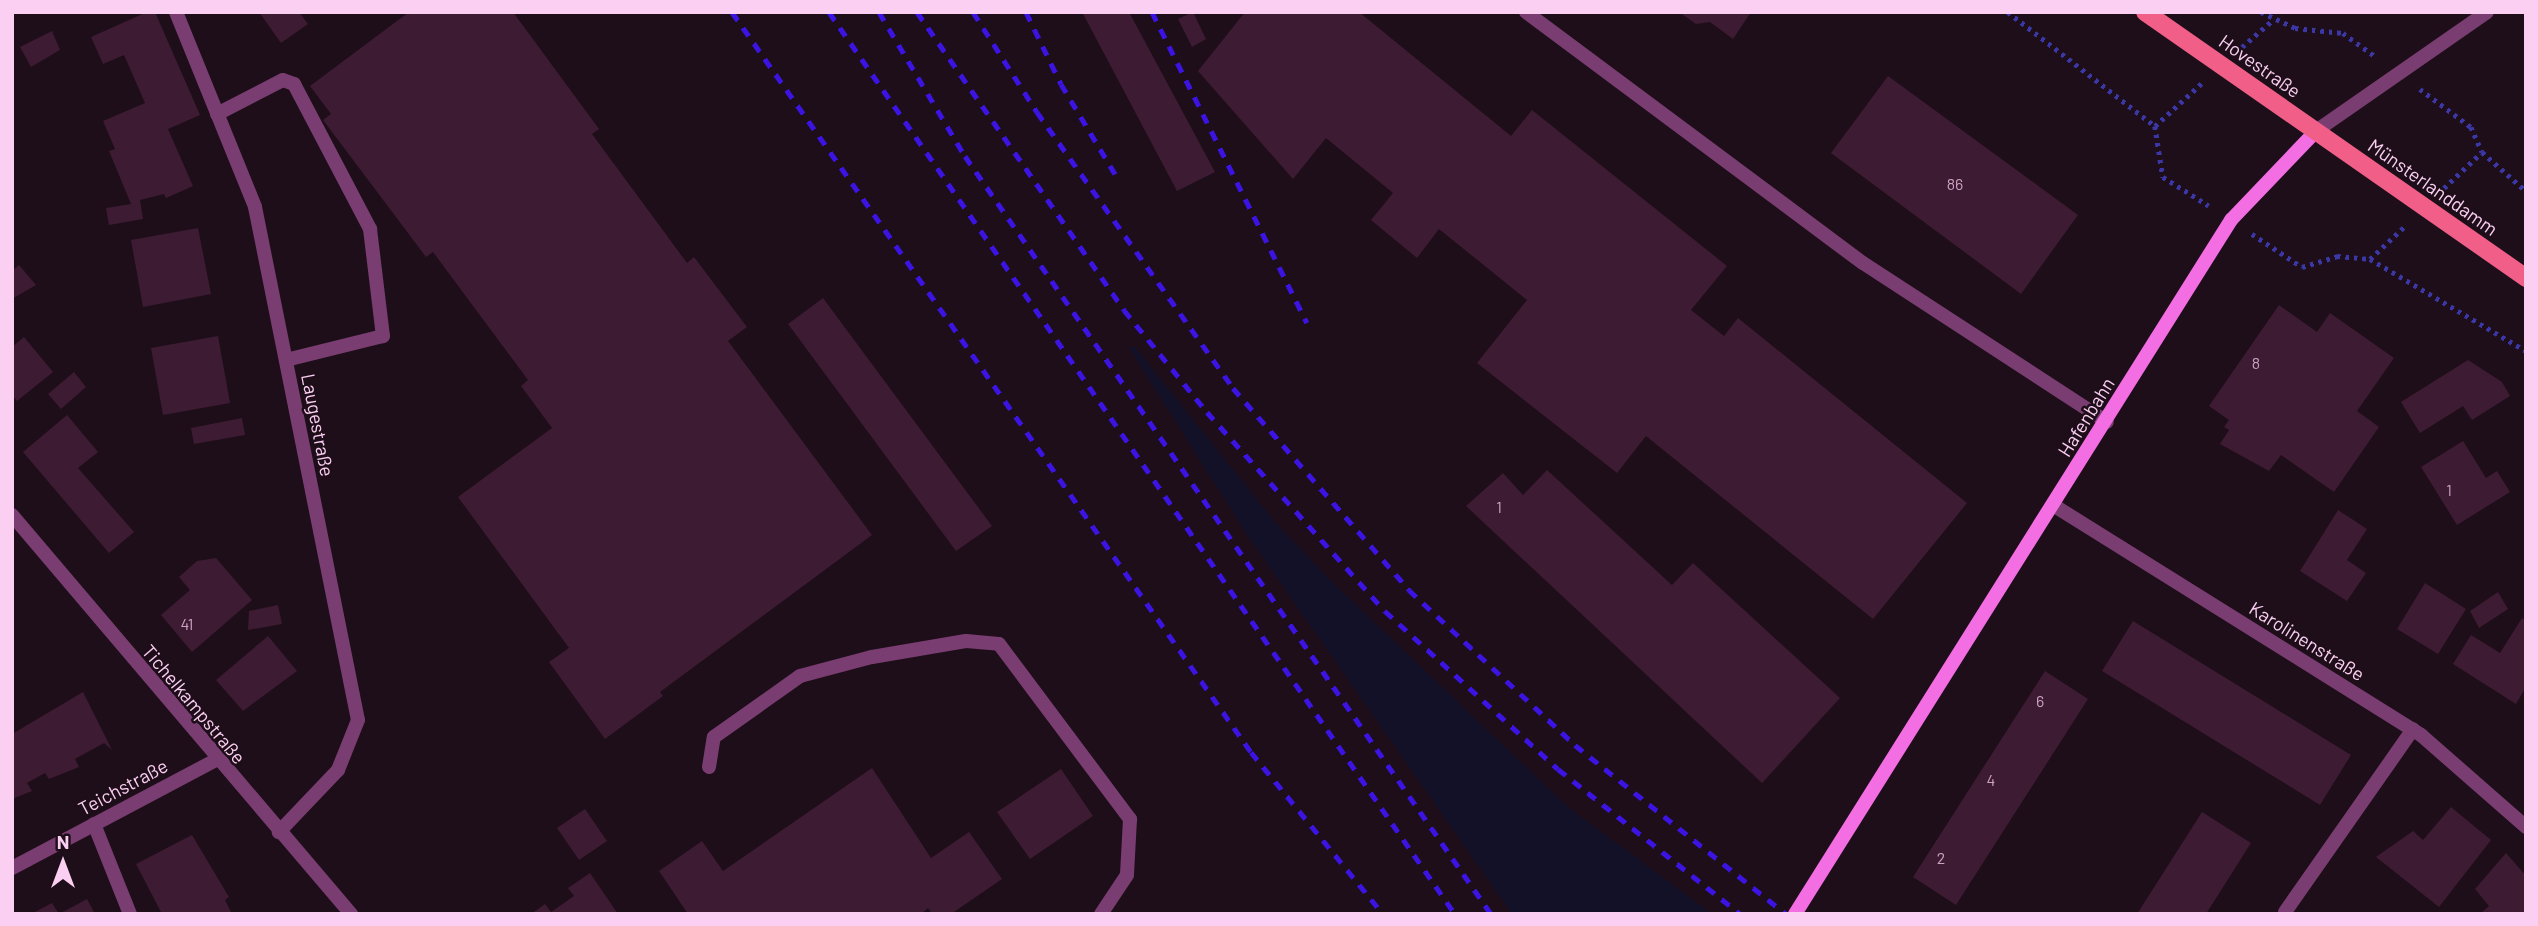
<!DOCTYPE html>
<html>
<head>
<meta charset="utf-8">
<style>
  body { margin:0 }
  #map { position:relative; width:2538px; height:926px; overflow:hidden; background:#1e0e19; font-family:Barlow,sans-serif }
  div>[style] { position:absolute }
  .green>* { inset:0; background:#131127 }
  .building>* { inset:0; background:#3d1b33 }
  .path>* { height:4.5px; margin-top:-2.25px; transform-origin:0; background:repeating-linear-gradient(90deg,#3b37a6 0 3.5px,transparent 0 8.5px) }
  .lane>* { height:14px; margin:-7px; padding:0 7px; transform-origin:7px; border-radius:7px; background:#793d71 }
  .street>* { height:14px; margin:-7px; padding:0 7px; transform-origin:7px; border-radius:7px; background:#793d71 }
  .secondary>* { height:14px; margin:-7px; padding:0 7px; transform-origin:7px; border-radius:7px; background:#f36ee3 }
  .primary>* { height:18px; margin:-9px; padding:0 9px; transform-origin:9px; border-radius:9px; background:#f15f88 }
  .rail>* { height:5px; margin-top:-2.5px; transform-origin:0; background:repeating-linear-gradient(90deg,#3b13e2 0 10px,transparent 0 19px) }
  span { translate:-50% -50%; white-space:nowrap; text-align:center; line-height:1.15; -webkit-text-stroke:5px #1e0e19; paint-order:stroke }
  .number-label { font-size:16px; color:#cca2c2 }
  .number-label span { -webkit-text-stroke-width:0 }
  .street-label { font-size:19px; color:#fbcff2 }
  .frame { position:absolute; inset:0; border:14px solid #fbcff2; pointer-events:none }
  .north { position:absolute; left:28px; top:828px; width:70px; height:70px; -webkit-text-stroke:5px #1e0e19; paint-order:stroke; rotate:0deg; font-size:19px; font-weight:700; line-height:28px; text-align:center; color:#fbcff2 }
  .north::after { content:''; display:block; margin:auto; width:24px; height:32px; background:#fbcff2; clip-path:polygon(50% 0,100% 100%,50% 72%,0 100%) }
</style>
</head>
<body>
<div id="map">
  <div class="green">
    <i style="clip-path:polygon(1134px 346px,1276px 523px,1333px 583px,1568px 807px,1712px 914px,1512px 914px,1247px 535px,1129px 348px)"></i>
  </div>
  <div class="building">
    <i style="clip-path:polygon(147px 12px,155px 12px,200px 115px,168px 129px,193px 186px,166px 198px,164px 194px,140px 200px,143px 219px,109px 225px,106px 208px,131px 204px,109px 151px,115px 149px,103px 121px,145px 103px,124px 55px,103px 64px,91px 37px)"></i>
    <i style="clip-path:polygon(259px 12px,299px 12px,308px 24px,281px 43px)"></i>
    <i style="clip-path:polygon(409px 12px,513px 12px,599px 129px,592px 134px,687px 263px,694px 257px,747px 327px,728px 341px,872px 535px,660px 692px,663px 696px,605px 739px,549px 662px,569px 648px,458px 497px,552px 428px,521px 386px,528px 380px,433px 252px,426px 257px,323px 120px,331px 114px,310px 86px)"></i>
    <i style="clip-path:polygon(1082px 12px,1129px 12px,1215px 172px,1177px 191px)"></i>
    <i style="clip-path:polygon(1193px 12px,1206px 39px,1192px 47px,1178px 19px)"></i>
    <i style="clip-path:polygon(1245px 12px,1359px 12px,1511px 136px,1532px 110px,1727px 266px,1691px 310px,1724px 336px,1738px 318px,1967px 503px,1873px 619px,1646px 436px,1617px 473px,1477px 363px,1527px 300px,1439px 229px,1417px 258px,1371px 220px,1393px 193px,1326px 138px,1293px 179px,1198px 71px)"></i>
    <i style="clip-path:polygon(1679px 12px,1751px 12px,1733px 39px,1710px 22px,1696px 24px)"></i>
    <i style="clip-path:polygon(52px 31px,60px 50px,31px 67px,20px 47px)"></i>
    <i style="clip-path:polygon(1888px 76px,2078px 215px,2021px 294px,1831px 153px)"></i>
    <i style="clip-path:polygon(198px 228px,211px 294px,143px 307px,131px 240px)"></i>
    <i style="clip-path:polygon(19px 265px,36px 285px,12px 299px,12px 271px)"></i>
    <i style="clip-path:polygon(823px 298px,992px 526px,956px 551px,788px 324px)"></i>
    <i style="clip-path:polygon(2279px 305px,2317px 332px,2330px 313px,2394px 358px,2357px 411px,2379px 427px,2334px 492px,2281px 455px,2269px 471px,2220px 444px,2229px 430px,2224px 427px,2229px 420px,2209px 406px)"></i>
    <i style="clip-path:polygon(218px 336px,230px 403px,163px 415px,151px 348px)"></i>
    <i style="clip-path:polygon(24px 337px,53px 372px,17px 401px,12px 395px,12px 347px)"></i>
    <i style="clip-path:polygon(2468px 360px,2502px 382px,2510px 396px,2472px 420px,2463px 406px,2420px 433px,2401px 402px)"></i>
    <i style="clip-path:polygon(74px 372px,86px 387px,61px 409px,48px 394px)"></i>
    <i style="clip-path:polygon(67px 415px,98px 452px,78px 468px,134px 532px,109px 553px,23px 452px)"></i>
    <i style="clip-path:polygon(242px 418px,245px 435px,194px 444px,191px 428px)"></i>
    <i style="clip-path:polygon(2463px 441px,2486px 478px,2497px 471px,2510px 492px,2457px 525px,2421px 467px)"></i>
    <i style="clip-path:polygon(1547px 470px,1672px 585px,1693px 563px,1840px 698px,1762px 783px,1466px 506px,1503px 473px,1523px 495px)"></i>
    <i style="clip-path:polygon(2338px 510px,2367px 529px,2347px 560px,2366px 573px,2347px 601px,2300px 571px)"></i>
    <i style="clip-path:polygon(216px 558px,252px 600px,192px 652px,161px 615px,190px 590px,179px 577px,197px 561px)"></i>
    <i style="clip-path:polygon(2425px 583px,2466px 609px,2438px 654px,2397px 629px)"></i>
    <i style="clip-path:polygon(2498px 592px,2508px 609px,2479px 628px,2470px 611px)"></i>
    <i style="clip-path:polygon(278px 605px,282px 624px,248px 630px,249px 611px)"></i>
    <i style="clip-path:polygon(2522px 618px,2526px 620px,2526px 687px,2516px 704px,2453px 664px,2471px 635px,2500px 653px)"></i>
    <i style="clip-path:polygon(2133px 621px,2351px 755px,2320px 805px,2102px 671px)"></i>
    <i style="clip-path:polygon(268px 636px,297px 671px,243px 711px,216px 680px)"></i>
    <i style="clip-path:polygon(2045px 671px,2088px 699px,1956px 905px,1913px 877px)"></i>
    <i style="clip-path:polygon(83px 692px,112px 750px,104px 743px,75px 759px,79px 767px,49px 779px,45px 773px,27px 783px,32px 791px,12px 799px,12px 734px)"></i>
    <i style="clip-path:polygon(872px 768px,931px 858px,969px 832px,1002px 879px,951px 914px,932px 914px,928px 908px,921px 914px,688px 914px,659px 871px,702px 841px,723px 871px)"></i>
    <i style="clip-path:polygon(1061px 769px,1093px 816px,1030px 859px,997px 812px)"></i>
    <i style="clip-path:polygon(2451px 807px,2491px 840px,2439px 907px,2376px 857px,2413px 831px,2423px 840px)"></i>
    <i style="clip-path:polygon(585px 809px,607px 841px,579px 860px,557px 828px)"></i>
    <i style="clip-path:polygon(2202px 812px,2251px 843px,2206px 914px,2137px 914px)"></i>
    <i style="clip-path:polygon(192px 835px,229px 897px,225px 900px,232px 914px,162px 914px,136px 864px)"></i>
    <i style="clip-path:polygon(2506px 853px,2526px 876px,2526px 914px,2480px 914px,2489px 906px,2475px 889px)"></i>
    <i style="clip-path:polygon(590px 873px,618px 914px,531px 914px,545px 904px,551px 912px,574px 896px,568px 888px)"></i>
    <i style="clip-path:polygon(87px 899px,95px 914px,31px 914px,52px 903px,59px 914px)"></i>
  </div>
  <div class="path">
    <i style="left:2008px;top:12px;width:186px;rotate:37.8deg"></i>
    <i style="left:2155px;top:126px;width:52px;rotate:81.1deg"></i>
    <i style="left:2163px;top:177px;width:54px;rotate:32.2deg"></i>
    <i style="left:2261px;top:12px;width:38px;rotate:25deg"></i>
    <i style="left:2295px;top:28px;width:48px;rotate:5.9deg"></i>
    <i style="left:2343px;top:33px;width:41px;rotate:36deg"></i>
    <i style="left:2242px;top:47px;width:41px;rotate:-41.1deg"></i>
    <i style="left:2420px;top:89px;width:64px;rotate:36.7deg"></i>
    <i style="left:2471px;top:127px;width:27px;rotate:66deg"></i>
    <i style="left:2482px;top:152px;width:59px;rotate:41.6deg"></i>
    <i style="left:2155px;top:126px;width:64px;rotate:-42.5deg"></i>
    <i style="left:2444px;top:188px;width:52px;rotate:-43.5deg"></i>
    <i style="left:2252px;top:234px;width:60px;rotate:33.4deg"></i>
    <i style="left:2302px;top:267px;width:37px;rotate:-17deg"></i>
    <i style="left:2337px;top:256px;width:33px;rotate:5deg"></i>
    <i style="left:2370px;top:259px;width:181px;rotate:30.5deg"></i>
    <i style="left:2370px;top:259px;width:48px;rotate:-43.3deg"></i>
  </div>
  <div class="lane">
    <i style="left:1526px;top:12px;width:420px;rotate:36.7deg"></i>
    <i style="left:1863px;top:263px;width:291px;rotate:33.1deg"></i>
    <i style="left:217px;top:114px;width:74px;rotate:-27.3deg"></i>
    <i style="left:283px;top:80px;width:12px;rotate:20deg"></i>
    <i style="left:294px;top:84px;width:164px;rotate:62.3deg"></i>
    <i style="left:370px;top:229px;width:108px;rotate:83.1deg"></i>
    <i style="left:383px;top:336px;width:100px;rotate:166.1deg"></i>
    <i style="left:709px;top:767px;width:30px;rotate:-81deg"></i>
    <i style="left:714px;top:737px;width:105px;rotate:-35.3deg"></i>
    <i style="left:800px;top:676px;width:74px;rotate:-14.8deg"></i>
    <i style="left:872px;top:657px;width:95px;rotate:-9.7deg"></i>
    <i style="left:966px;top:641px;width:33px;rotate:5deg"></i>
    <i style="left:999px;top:644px;width:219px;rotate:53.2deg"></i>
    <i style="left:1130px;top:819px;width:56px;rotate:93.1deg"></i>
    <i style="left:1127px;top:875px;width:47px;rotate:123.7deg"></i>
    <i style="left:94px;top:824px;width:97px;rotate:68.2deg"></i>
    <i style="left:2285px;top:912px;width:223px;rotate:-55deg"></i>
  </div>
  <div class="street">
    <i style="left:176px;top:12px;width:210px;rotate:67.9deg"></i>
    <i style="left:255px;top:207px;width:523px;rotate:78.65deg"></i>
    <i style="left:358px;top:720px;width:54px;rotate:111.8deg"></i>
    <i style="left:338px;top:770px;width:86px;rotate:133.6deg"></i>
    <i style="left:2316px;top:131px;width:208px;rotate:-34.8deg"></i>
    <i style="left:2053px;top:505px;width:434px;rotate:32deg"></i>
    <i style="left:2421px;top:735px;width:140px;rotate:41.2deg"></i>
    <i style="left:12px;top:515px;width:524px;rotate:49.65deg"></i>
    <i style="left:12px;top:868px;width:231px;rotate:-27.9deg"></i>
  </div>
  <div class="secondary">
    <i style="left:1795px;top:914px;width:820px;rotate:-57.86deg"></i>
    <i style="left:2231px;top:220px;width:123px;rotate:-46.3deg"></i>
  </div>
  <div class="primary">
    <i style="left:2145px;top:12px;width:465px;rotate:34.9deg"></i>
  </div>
  <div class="rail">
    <i style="left:732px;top:12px;width:904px;rotate:54.96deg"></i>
    <i style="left:1251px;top:752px;width:209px;rotate:50.8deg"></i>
    <i style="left:829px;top:12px;width:1098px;rotate:55.24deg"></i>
    <i style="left:879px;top:12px;width:168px;rotate:59.2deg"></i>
    <i style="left:965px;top:156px;width:923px;rotate:55.24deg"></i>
    <i style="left:917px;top:12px;width:363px;rotate:55.2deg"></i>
    <i style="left:1124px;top:310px;width:132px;rotate:50.9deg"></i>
    <i style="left:1207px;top:412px;width:267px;rotate:48.2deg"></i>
    <i style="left:1385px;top:611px;width:234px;rotate:42.4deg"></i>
    <i style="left:1558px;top:769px;width:233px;rotate:38.5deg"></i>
    <i style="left:973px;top:12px;width:119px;rotate:57.4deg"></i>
    <i style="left:1037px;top:112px;width:339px;rotate:54.6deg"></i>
    <i style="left:1233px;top:388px;width:268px;rotate:48.9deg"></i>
    <i style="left:1409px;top:590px;width:227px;rotate:43deg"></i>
    <i style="left:1575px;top:745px;width:270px;rotate:38.7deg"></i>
    <i style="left:1026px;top:12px;width:80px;rotate:64.1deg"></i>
    <i style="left:1061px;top:84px;width:111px;rotate:59deg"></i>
    <i style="left:1152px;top:12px;width:347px;rotate:63.5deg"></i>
  </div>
  <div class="number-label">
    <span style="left:1955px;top:184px">86</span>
    <span style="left:2256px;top:363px">8</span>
    <span style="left:2449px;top:490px">1</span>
    <span style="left:1499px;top:507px">1</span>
    <span style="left:187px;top:624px">41</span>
    <span style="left:2040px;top:701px">6</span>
    <span style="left:1991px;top:780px">4</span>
    <span style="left:1941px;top:858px">2</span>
  </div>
  <div class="street-label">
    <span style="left:2260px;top:66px;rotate:35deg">Hovestraße</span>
    <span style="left:2433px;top:187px;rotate:35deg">Münsterlanddamm</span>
    <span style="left:2086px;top:417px;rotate:-58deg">Hafenbahn</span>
    <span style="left:318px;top:425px;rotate:79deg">Laugestraße</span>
    <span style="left:2307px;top:641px;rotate:32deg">Karolinenstraße</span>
    <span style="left:194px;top:704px;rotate:50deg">Tichelkampstraße</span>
    <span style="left:123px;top:787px;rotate:-28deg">Teichstraße</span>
  </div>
  <div class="frame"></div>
  <div class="north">N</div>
</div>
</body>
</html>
